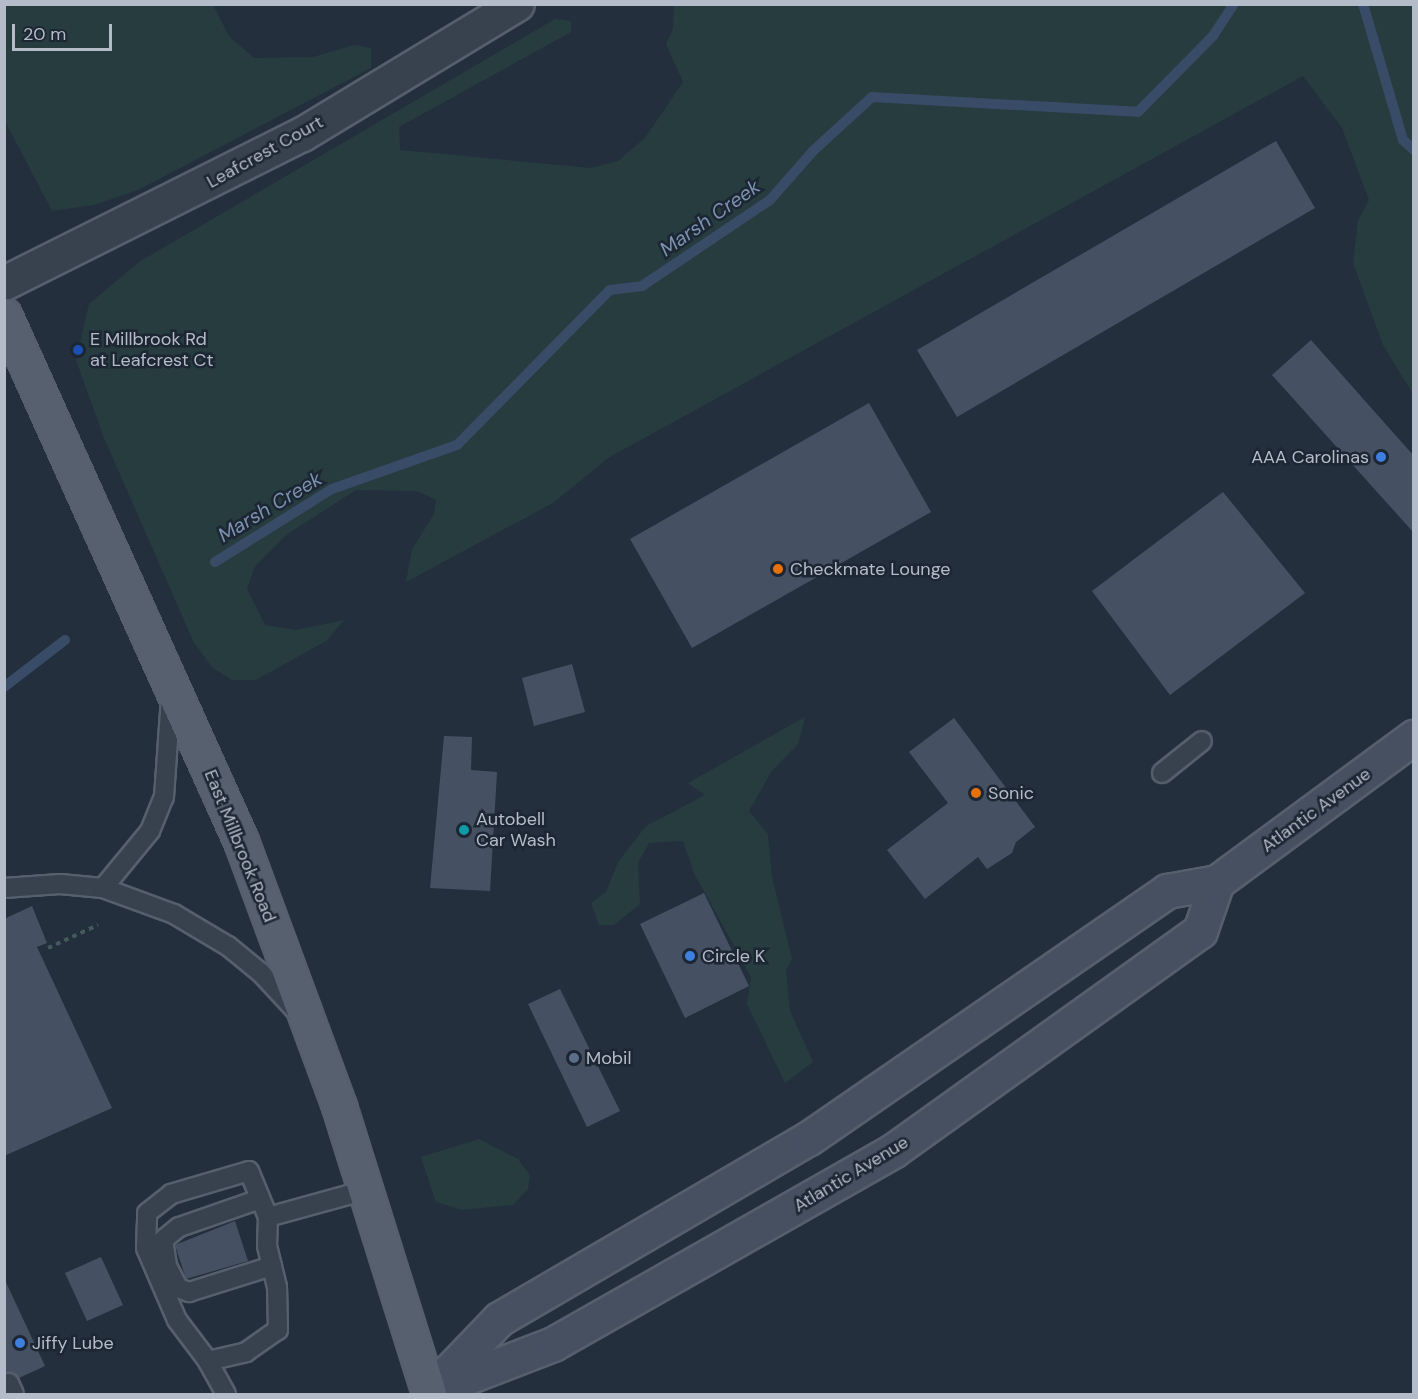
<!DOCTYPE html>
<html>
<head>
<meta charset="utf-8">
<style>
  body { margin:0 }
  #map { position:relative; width:1418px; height:1399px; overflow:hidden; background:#242f3e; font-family:"DM Sans",sans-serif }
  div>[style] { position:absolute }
  .green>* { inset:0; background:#263c3f }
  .stream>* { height:10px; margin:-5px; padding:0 5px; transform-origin:5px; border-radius:5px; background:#394c67 }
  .building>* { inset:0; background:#455162 }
  .path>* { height:4px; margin-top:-2px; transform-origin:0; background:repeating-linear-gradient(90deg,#44595c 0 4.5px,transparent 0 9px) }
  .roads { filter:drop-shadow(2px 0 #565f6c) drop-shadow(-2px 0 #565f6c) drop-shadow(0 2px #565f6c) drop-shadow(0 -2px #565f6c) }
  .service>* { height:18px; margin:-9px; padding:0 9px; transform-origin:9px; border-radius:9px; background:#38414e }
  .minor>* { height:33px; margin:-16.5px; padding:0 16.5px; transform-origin:16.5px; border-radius:16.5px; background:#38414e }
  .secondary>* { height:33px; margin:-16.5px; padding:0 16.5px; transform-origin:16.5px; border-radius:16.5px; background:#465061 }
  .primary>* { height:33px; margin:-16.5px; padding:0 16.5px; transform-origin:16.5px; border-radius:16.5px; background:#56606e }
  .dots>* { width:16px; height:16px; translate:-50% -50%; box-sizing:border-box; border:3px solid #1d2633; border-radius:50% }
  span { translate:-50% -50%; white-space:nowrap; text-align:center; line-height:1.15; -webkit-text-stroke:5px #1d2633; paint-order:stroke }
  .street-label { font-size:18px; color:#b4bcc9 }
  .poi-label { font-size:18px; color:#b4bcc9 }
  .left { translate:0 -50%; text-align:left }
  .right { translate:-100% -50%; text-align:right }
  .water-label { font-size:20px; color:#7c92b1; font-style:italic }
  .frame { position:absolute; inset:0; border:6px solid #b4bcc9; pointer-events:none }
  .scale { position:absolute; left:12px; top:24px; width:100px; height:27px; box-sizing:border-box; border:3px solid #b4bcc9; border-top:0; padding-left:8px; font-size:18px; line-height:21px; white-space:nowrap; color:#b4bcc9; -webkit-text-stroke:4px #1d2633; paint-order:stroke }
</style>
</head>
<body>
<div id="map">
  <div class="green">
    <i style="clip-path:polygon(4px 5px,213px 5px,229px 36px,254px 58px,313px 57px,354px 45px,371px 48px,371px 68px,138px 190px,94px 205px,52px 211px,5px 121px)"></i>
    <i style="clip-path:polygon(674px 5px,1413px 5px,1413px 394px,1383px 345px,1353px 263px,1358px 221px,1369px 200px,1342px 128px,1303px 76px,608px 458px,553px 503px,406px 582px,412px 549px,434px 514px,436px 500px,417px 491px,356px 490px,286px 535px,255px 566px,247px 589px,265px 625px,296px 630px,344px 620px,326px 641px,256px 680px,232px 680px,213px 668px,194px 643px,104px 438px,76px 360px,89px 304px,139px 262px,555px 19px,571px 21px,571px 32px,399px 127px,400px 150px,591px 168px,618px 161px,645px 138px,683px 82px,666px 44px,673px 29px)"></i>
    <i style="clip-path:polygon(805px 717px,798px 744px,771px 772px,749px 811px,768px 834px,772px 877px,792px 959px,786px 971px,790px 1011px,813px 1062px,785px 1083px,747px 1004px,751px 977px,694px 873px,683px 841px,649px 843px,638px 863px,640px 904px,614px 925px,599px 925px,591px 903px,606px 892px,618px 862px,646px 826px,705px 795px,688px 783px)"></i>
    <i style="clip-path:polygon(479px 1139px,518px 1159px,530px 1175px,528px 1189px,513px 1205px,462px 1210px,436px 1202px,421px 1157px)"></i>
  </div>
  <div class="stream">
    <i style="left:1363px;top:4px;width:142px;rotate:73.6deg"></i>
    <i style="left:1403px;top:140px;width:15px;rotate:42deg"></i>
    <i style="left:215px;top:562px;width:138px;rotate:-32deg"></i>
    <i style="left:332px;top:489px;width:133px;rotate:-19.4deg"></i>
    <i style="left:457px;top:445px;width:218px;rotate:-45.4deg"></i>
    <i style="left:610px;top:290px;width:32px;rotate:-7deg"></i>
    <i style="left:642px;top:286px;width:154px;rotate:-33.9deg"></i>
    <i style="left:770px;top:200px;width:65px;rotate:-48.7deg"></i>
    <i style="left:813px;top:151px;width:80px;rotate:-42.5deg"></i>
    <i style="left:872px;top:97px;width:266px;rotate:3.2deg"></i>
    <i style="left:1138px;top:112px;width:107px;rotate:-45.4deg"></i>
    <i style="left:1213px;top:36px;width:38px;rotate:-57deg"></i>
    <i style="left:4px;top:687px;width:77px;rotate:-37.6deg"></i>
  </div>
  <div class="building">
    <i style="clip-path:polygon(1276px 141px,1315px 208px,957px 417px,917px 350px)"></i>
    <i style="clip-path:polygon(1311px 340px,1413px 455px,1413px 532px,1272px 375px)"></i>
    <i style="clip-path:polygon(869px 403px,931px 512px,692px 648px,630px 539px)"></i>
    <i style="clip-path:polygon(1223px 492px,1305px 593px,1170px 695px,1092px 591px)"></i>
    <i style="clip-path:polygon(572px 664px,585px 712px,534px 726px,522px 678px)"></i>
    <i style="clip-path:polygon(954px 718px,1035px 827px,1016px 842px,1012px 853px,987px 869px,978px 857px,925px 899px,887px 850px,948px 803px,909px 752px)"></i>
    <i style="clip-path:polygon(444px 736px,472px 737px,471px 770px,497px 772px,490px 891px,430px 888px)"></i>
    <i style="clip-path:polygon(704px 893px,749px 986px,685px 1018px,640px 924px)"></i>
    <i style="clip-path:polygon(32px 906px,47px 943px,37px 947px,112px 1108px,4px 1156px,4px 919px)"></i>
    <i style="clip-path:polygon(560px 989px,620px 1111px,587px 1127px,528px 1004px)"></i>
    <i style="clip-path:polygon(235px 1221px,248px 1261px,186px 1279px,175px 1245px)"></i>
    <i style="clip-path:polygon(101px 1257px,123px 1305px,87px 1321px,65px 1273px)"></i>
    <i style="clip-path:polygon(4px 1278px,45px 1366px,19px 1378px,4px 1373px)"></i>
  </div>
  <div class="path">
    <i style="left:48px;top:948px;width:55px;rotate:-24.7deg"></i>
  </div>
  <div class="roads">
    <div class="service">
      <i style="left:1162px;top:773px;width:51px;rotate:-38.7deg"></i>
      <i style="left:4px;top:888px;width:56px;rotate:-4.1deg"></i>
      <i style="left:60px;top:884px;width:43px;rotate:5.3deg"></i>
      <i style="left:103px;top:888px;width:76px;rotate:20.1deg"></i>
      <i style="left:174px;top:914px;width:63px;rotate:30.7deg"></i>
      <i style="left:228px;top:946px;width:43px;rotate:39.3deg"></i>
      <i style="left:261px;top:973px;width:54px;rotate:47.2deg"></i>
      <i style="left:103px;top:888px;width:74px;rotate:-50.5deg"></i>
      <i style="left:150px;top:831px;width:37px;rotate:-68deg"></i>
      <i style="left:164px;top:797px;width:100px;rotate:-86deg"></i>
      <i style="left:260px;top:1199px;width:86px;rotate:160.9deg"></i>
      <i style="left:179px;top:1227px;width:21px;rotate:141deg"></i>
      <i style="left:163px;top:1240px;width:26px;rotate:81deg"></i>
      <i style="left:167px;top:1266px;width:25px;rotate:63deg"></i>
      <i style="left:178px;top:1288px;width:12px;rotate:20deg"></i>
      <i style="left:189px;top:1292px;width:87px;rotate:-17.4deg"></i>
      <i style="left:208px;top:1361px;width:51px;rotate:-127.1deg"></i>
      <i style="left:177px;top:1320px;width:78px;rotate:-113.3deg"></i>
      <i style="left:146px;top:1248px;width:35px;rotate:-88deg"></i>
      <i style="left:147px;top:1213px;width:31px;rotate:-38deg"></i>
      <i style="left:171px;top:1194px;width:81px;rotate:-16.4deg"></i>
      <i style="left:249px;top:1171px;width:50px;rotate:67.6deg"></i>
      <i style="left:9px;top:1383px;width:12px;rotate:66deg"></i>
      <i style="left:226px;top:1394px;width:38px;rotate:-119deg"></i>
      <i style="left:208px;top:1361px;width:39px;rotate:-13deg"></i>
      <i style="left:246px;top:1352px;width:39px;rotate:-35deg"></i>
      <i style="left:278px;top:1330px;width:43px;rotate:-91.3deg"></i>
      <i style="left:277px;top:1287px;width:42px;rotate:-103.7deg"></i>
      <i style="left:267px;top:1246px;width:29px;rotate:-88deg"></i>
      <i style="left:268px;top:1217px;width:102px;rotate:-15.4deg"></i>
    </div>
    <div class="minor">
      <i style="left:4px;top:283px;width:333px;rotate:-26.6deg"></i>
      <i style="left:302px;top:134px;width:251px;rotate:-31.2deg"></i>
    </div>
    <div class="secondary">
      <i style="left:436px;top:1389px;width:125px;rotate:-21deg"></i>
      <i style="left:553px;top:1344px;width:392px;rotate:-29.6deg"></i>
      <i style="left:894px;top:1150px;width:376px;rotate:-35.6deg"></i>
      <i style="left:1200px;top:931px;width:52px;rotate:-70.9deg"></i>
      <i style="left:429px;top:1392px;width:101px;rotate:-46.2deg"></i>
      <i style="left:499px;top:1319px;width:359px;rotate:-30.3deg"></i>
      <i style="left:809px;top:1138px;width:435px;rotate:-34.6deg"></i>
      <i style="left:1167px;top:891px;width:51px;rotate:-10.2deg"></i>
      <i style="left:1217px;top:882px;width:245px;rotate:-36.4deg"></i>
    </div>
    <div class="primary">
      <i style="left:4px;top:315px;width:577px;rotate:65.75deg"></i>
      <i style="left:241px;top:841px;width:283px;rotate:69.7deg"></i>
      <i style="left:339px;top:1106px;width:302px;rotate:72.6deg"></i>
    </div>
  </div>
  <div class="dots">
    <i style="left:78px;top:350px;background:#1a4fb4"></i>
    <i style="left:1381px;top:457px;background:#3f7fe0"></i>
    <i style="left:778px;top:569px;background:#e8710a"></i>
    <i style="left:976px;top:793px;background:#e8710a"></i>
    <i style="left:464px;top:830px;background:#0f9aa8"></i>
    <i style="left:690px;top:956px;background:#3f7fe0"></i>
    <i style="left:574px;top:1058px;background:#5c6f8a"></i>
    <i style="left:20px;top:1343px;background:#3f7fe0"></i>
  </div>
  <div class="street-label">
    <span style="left:265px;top:152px;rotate:-29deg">Leafcrest Court</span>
    <span style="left:1316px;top:810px;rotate:-36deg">Atlantic Avenue</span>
    <span style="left:240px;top:846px;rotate:68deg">East Millbrook Road</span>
    <span style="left:851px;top:1174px;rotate:-31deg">Atlantic Avenue</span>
  </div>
  <div class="poi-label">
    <span class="left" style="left:90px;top:350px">E Millbrook Rd<br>at Leafcrest Ct</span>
    <span class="right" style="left:1369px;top:457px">AAA Carolinas</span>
    <span class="left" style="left:790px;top:569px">Checkmate Lounge</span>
    <span class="left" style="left:988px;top:793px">Sonic</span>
    <span class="left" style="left:476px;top:830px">Autobell<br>Car Wash</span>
    <span class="left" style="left:702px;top:956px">Circle K</span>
    <span class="left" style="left:586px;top:1058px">Mobil</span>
    <span class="left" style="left:32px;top:1343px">Jiffy Lube</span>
  </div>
  <div class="water-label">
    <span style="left:710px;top:218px;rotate:-35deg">Marsh Creek</span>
    <span style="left:270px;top:507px;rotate:-31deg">Marsh Creek</span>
  </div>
  <div class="frame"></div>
  <div class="scale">20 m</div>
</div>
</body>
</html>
